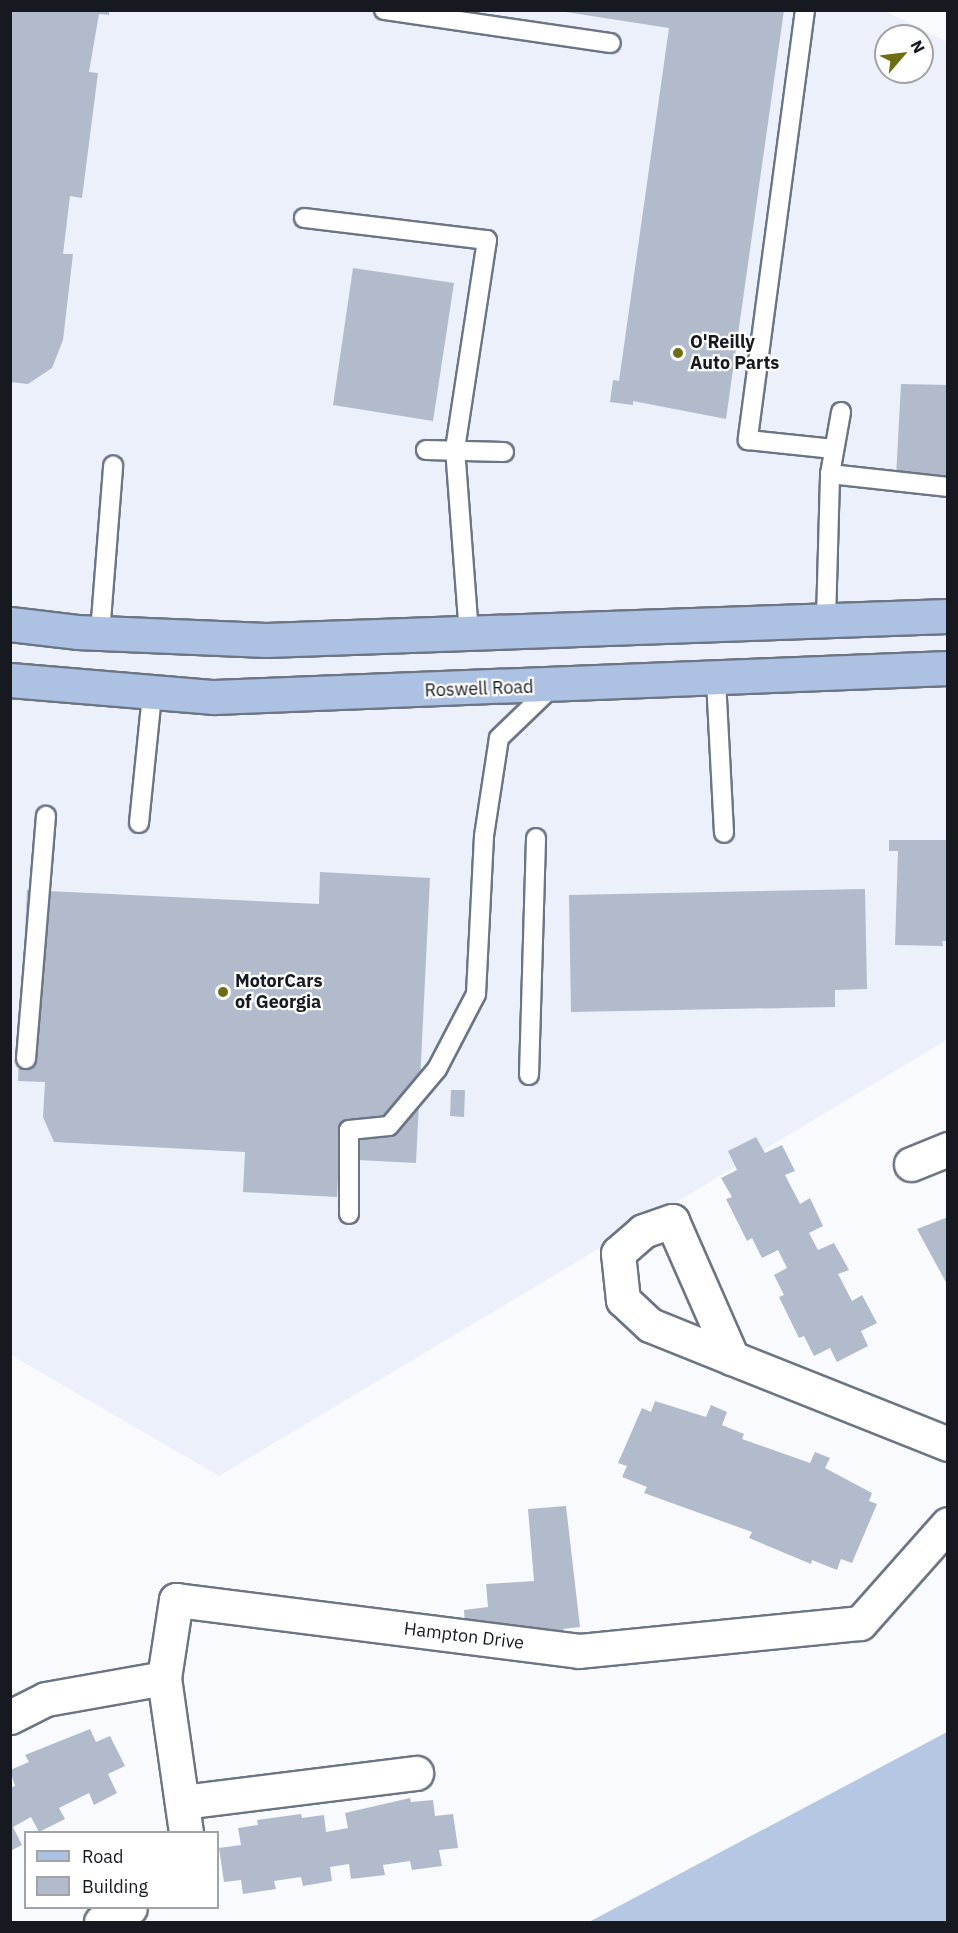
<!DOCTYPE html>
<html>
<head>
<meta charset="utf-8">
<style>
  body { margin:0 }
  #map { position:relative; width:958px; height:1933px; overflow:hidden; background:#f8fafd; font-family:"IBM Plex Sans",sans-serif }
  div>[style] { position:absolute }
  .built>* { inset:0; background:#ebf0fa }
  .forest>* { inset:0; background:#b6c7e4 }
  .building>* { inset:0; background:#b1bbcc }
  .roads { filter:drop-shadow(2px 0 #6c7584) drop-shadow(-2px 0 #6c7584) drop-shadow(0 2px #6c7584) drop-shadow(0 -2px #6c7584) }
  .lane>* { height:18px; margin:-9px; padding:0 9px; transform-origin:9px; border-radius:9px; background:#fff }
  .street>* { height:33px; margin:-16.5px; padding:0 16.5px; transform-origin:16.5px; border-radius:16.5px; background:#fff }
  .primary>* { height:33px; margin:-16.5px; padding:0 16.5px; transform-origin:16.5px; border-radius:16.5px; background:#adc1e3 }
  .dots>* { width:16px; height:16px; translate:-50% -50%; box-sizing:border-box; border:3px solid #fff; border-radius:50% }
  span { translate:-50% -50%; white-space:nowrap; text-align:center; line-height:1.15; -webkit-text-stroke:4.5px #fff; paint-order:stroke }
  .poi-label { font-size:18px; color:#16191f; font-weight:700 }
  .left { translate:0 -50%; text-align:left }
  .street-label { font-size:18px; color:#16191f }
  .frame { position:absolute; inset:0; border:12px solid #16191f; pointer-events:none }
  .legend { position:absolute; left:24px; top:1831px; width:195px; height:78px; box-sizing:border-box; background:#fff; border:2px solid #a2a3a5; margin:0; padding:8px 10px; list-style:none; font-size:18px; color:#16191f }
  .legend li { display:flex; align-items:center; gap:12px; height:30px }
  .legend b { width:30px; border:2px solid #a2a3a5 }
  .north { position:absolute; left:874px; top:24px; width:60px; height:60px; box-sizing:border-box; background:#fff; border:2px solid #a2a3a5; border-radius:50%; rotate:62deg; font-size:16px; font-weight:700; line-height:24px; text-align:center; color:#16191f }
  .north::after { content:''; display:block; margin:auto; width:21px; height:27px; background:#6c6e11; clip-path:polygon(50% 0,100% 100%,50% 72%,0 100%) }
</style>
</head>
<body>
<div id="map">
  <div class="built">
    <i style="clip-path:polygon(evenodd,883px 10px,947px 42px,947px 1040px,219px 1476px,11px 1355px,11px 11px,883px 10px,886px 36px,922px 36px,922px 72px,886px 72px,886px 36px)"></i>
  </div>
  <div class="forest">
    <i style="clip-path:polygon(947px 1732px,947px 1922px,589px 1922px)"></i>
  </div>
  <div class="building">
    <i style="clip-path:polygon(10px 10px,109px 10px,109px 15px,99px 14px,89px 72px,98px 73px,82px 198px,70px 196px,63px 254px,73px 254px,63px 340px,52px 368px,28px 384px,10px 382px)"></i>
    <i style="clip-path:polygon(553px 10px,784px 10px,726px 419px,633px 401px,633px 405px,610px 402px,613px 380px,619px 381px,669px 28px)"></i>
    <i style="clip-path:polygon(353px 268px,454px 283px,433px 421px,333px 405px)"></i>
    <i style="clip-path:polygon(901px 384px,948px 385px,948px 478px,896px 477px)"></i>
    <i style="clip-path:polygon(889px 840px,948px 840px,948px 941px,942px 941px,943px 946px,895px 945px,898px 851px,889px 851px)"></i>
    <i style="clip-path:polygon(320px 872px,430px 878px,416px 1163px,339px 1159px,337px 1197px,243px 1192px,245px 1152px,54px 1142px,43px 1117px,45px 1082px,18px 1081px,27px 890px,319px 904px)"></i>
    <i style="clip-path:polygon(865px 889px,867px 989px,835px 990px,835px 1007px,571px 1012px,569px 895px)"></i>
    <i style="clip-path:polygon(451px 1090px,465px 1090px,464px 1117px,450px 1116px)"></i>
    <i style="clip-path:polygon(756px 1137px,765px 1153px,782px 1145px,795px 1171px,785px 1175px,800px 1204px,810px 1198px,823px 1226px,809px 1233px,818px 1250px,834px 1243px,849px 1270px,838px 1274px,852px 1301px,862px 1295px,877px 1323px,861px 1331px,868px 1346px,837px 1362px,830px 1348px,814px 1356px,804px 1336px,799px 1338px,779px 1297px,784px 1295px,774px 1275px,787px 1268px,778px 1250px,762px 1258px,752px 1238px,747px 1241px,726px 1199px,732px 1197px,721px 1178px,737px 1170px,728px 1151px)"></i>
    <i style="clip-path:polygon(948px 1217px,948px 1286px,917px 1229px)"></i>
    <i style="clip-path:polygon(655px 1401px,706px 1417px,711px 1405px,727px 1412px,722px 1425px,744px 1434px,742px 1439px,810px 1463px,815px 1452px,830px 1458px,825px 1468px,872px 1493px,869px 1501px,877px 1504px,852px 1563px,841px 1559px,837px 1570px,812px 1560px,811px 1564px,749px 1538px,752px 1532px,644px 1493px,647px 1487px,622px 1477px,627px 1466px,618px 1463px,642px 1408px,651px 1412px)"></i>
    <i style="clip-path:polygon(566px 1506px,580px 1627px,563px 1629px,563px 1634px,466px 1636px,464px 1610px,488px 1607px,486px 1584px,534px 1581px,528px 1509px)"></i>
    <i style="clip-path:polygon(90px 1729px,96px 1742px,110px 1736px,125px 1766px,108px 1774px,117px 1793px,94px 1805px,89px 1793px,59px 1808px,65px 1819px,39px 1832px,31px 1817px,13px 1827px,22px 1845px,10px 1851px,10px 1788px,15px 1786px,10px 1770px,29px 1762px,25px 1755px)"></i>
    <i style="clip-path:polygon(410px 1798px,411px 1802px,433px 1800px,435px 1816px,453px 1814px,458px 1848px,439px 1850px,442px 1866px,412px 1870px,410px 1861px,383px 1865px,385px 1875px,351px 1879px,349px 1864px,330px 1867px,332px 1881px,303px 1886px,301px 1877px,274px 1881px,276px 1889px,243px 1894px,241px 1880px,224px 1882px,219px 1848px,241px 1845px,238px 1828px,258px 1825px,257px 1820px,301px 1814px,302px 1818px,324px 1815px,326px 1832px,348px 1828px,345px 1813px)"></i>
  </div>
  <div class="roads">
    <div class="lane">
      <i style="left:384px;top:10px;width:229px;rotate:8.3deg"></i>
      <i style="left:805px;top:10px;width:434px;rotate:97.6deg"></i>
      <i style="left:748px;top:440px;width:86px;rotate:6deg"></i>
      <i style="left:304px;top:218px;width:184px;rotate:6.9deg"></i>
      <i style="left:487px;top:240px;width:210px;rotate:98.7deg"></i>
      <i style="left:455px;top:448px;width:188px;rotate:85.7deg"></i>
      <i style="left:426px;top:450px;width:78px;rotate:1.5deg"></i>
      <i style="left:830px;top:474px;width:119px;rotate:6.3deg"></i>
      <i style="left:826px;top:620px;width:146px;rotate:-88.4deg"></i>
      <i style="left:830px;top:474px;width:63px;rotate:-79.9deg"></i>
      <i style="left:100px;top:633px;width:168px;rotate:-85.5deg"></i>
      <i style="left:716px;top:680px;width:153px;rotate:87deg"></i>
      <i style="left:139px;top:823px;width:129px;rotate:-84.2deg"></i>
      <i style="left:26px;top:1059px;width:244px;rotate:-85.3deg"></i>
      <i style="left:529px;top:1075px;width:237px;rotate:-88.3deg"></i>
      <i style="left:349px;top:1214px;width:84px;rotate:-90deg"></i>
      <i style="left:349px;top:1130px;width:40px;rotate:-5.7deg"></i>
      <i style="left:389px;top:1126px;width:75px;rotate:-49.9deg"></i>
      <i style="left:437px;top:1069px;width:85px;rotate:-62.5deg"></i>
      <i style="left:476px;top:994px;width:158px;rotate:-87.1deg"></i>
      <i style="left:484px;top:836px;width:99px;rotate:-81.3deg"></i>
      <i style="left:499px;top:738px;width:74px;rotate:-43.9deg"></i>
    </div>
    <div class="street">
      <i style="left:911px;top:1164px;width:40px;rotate:-22deg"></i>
      <i style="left:732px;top:1358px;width:88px;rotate:-158.1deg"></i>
      <i style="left:650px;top:1325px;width:37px;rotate:-137deg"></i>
      <i style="left:623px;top:1300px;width:47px;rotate:-96.1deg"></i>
      <i style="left:618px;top:1253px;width:33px;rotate:-41deg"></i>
      <i style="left:643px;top:1231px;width:31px;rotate:-19deg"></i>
      <i style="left:672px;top:1221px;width:150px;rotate:66.3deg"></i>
      <i style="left:732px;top:1358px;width:232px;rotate:21.7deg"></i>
      <i style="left:164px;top:1678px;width:156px;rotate:81.9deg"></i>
      <i style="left:10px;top:1717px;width:40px;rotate:-26.6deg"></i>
      <i style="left:46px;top:1699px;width:120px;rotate:-10.1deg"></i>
      <i style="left:164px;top:1678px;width:79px;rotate:-81.3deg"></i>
      <i style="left:176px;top:1600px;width:406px;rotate:7.2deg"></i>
      <i style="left:579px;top:1651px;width:282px;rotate:-5.7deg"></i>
      <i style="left:860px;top:1623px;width:132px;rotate:-48.4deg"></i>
      <i style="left:182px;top:1802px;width:236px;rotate:-7.1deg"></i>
      <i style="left:101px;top:1922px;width:32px;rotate:-26deg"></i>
    </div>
    <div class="primary">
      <i style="left:10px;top:624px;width:67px;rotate:6.8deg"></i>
      <i style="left:77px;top:632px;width:189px;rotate:2.4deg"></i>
      <i style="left:266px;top:640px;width:682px;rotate:-2.02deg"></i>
      <i style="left:10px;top:680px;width:205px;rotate:4.8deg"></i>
      <i style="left:214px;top:697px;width:735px;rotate:-2.26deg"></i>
    </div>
  </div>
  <div class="dots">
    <i style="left:678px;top:353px;background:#6c6e11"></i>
    <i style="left:223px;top:992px;background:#6c6e11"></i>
  </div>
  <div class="poi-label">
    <span class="left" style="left:690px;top:353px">O'Reilly<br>Auto Parts</span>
    <span class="left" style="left:235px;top:992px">MotorCars<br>of Georgia</span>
  </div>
  <div class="street-label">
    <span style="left:479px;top:689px;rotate:-2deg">Roswell Road</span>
    <span style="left:464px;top:1636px;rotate:7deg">Hampton Drive</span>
  </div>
  <div class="frame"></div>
  <ul class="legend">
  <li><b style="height:8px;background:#adc1e3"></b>Road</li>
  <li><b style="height:16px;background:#b1bbcc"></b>Building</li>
  </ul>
  <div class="north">N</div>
</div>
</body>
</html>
